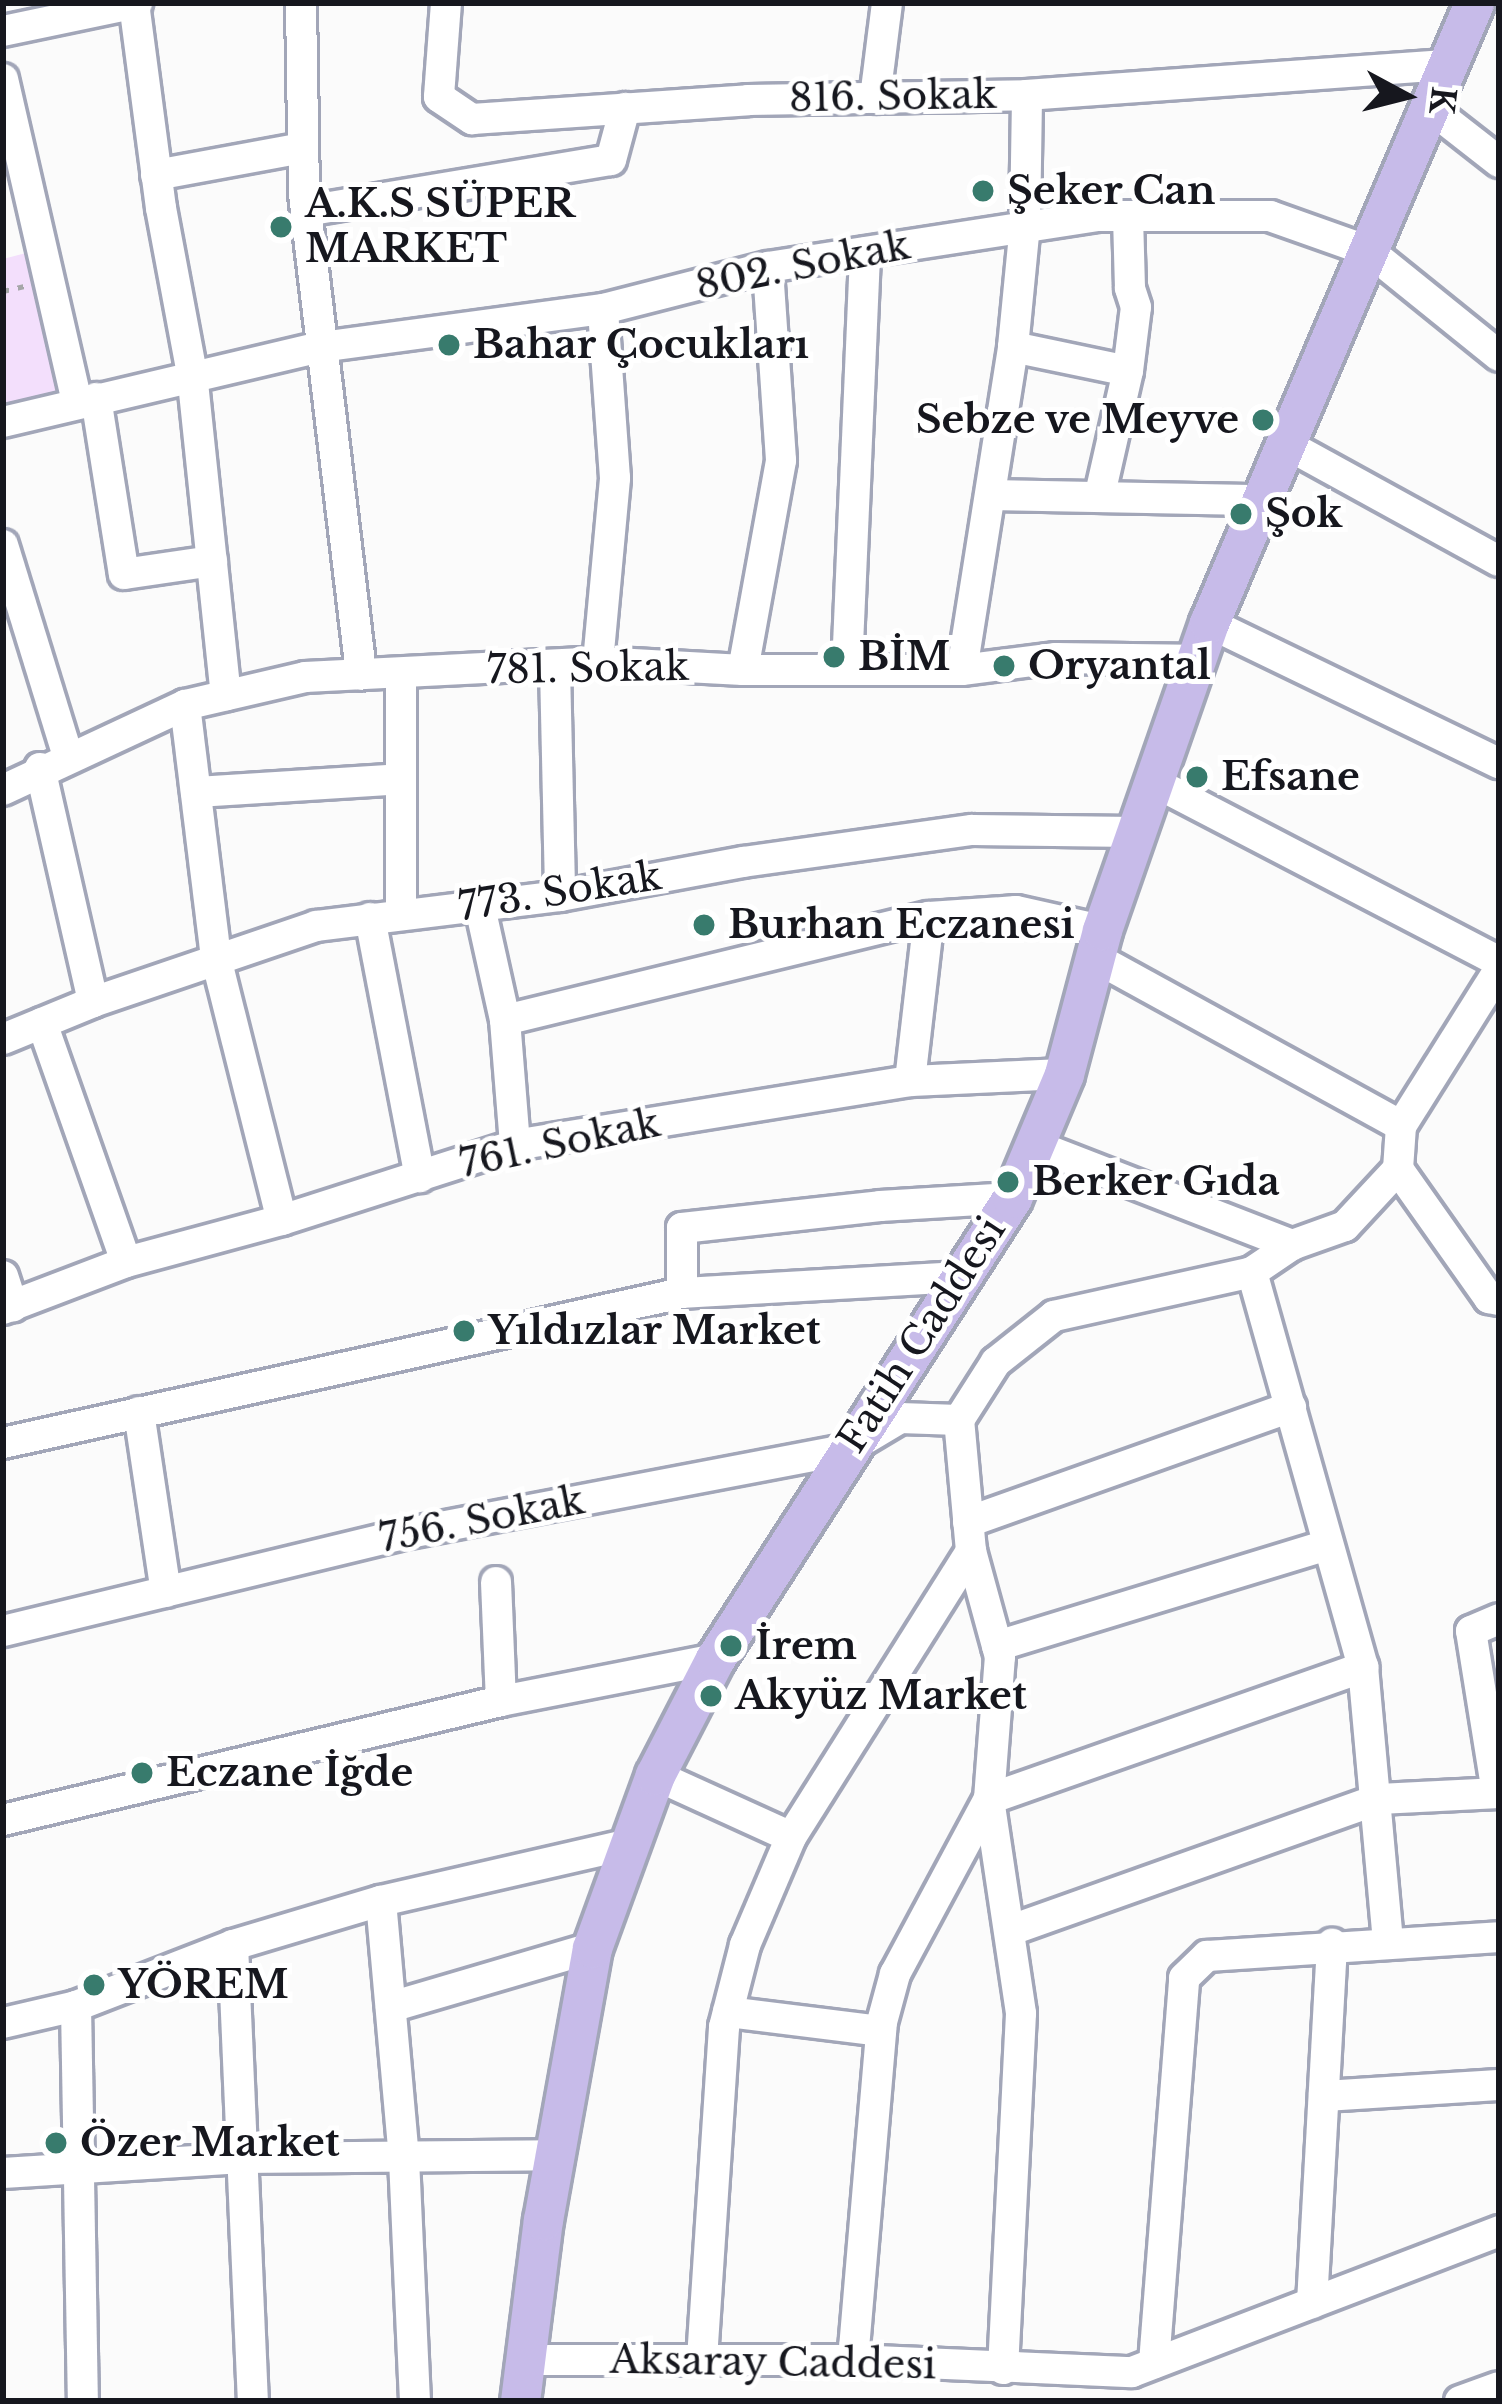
<!DOCTYPE html>
<html>
<head>
<meta charset="utf-8">
<style>
  body { margin:0 }
  #map { position:relative; width:1502px; height:2404px; overflow:hidden; background:#fbfbfb; font-family:"Libre Baskerville",serif }
  div>[style] { position:absolute }
  .green>* { inset:0; background:#f3dffc }
  .path>* { height:4.5px; margin-top:-2.25px; transform-origin:0; background:repeating-linear-gradient(90deg,#a6a7a9 0 6px,transparent 0 15px) }
  .roads { filter:drop-shadow(3px 0 #a2a6b8) drop-shadow(-3px 0 #a2a6b8) drop-shadow(0 3px #a2a6b8) drop-shadow(0 -3px #a2a6b8) }
  .minor>* { height:30px; margin:-15px; padding:0 15px; transform-origin:15px; border-radius:15px; background:#fff }
  .major>* { height:39px; margin:-19.5px; padding:0 19.5px; transform-origin:19.5px; border-radius:19.5px; background:#c7bbe9 }
  .dots>* { width:33px; height:33px; translate:-50% -50%; box-sizing:border-box; border:6px solid #fff; border-radius:50% }
  span { translate:-50% -50%; white-space:nowrap; text-align:center; line-height:1.15; -webkit-text-stroke:10px #fff; paint-order:stroke }
  .street-label { font-size:39px; color:#16171e }
  .poi-label { font-size:39px; color:#16171e; font-weight:700 }
  .left { translate:0 -50%; text-align:left }
  .right { translate:-100% -50%; text-align:right }
  .frame { position:absolute; inset:0; border:6px solid #16171e; pointer-events:none }
  .north { position:absolute; left:1346px; top:36px; width:120px; height:120px; -webkit-text-stroke:9px #fff; paint-order:stroke; rotate:97deg; font-size:33px; font-weight:700; line-height:48px; text-align:center; color:#16171e }
  .north::after { content:''; display:block; margin:auto; width:42px; height:54px; background:#16171e; clip-path:polygon(50% 0,100% 100%,50% 72%,0 100%) }
</style>
</head>
<body>
<div id="map">
  <div class="green">
    <i style="clip-path:polygon(26px 253px,59px 393px,3px 406px,3px 259px)"></i>
  </div>
  <div class="path">
    <i style="left:3px;top:291px;width:22px;rotate:-13deg"></i>
  </div>
  <div class="roads">
    <div class="minor">
      <i style="left:134px;top:3px;width:207px;rotate:82.5deg"></i>
      <i style="left:161px;top:208px;width:168px;rotate:79.4deg"></i>
      <i style="left:192px;top:373px;width:324px;rotate:84deg"></i>
      <i style="left:301px;top:3px;width:191px;rotate:89.1deg"></i>
      <i style="left:304px;top:194px;width:484px;rotate:83.2deg"></i>
      <i style="left:446px;top:3px;width:94px;rotate:94.3deg"></i>
      <i style="left:439px;top:97px;width:40px;rotate:34deg"></i>
      <i style="left:472px;top:119px;width:277px;rotate:-3.9deg"></i>
      <i style="left:748px;top:100px;width:279px;rotate:-1deg"></i>
      <i style="left:1027px;top:95px;width:422px;rotate:-4.1deg"></i>
      <i style="left:3px;top:31px;width:137px;rotate:-11.8deg"></i>
      <i style="left:3px;top:79px;width:332px;rotate:77.1deg"></i>
      <i style="left:875px;top:98px;width:96px;rotate:-82.8deg"></i>
      <i style="left:1430px;top:108px;width:88px;rotate:38deg"></i>
      <i style="left:156px;top:175px;width:149px;rotate:-10.4deg"></i>
      <i style="left:306px;top:211px;width:309px;rotate:-9.5deg"></i>
      <i style="left:611px;top:160px;width:54px;rotate:-74.9deg"></i>
      <i style="left:1013px;top:347px;width:117px;rotate:11.8deg"></i>
      <i style="left:96px;top:398px;width:178px;rotate:81deg"></i>
      <i style="left:124px;top:574px;width:89px;rotate:-8.4deg"></i>
      <i style="left:3px;top:422px;width:327px;rotate:-13.3deg"></i>
      <i style="left:321px;top:347px;width:285px;rotate:-7.7deg"></i>
      <i style="left:603px;top:309px;width:170px;rotate:-14.3deg"></i>
      <i style="left:768px;top:267px;width:334px;rotate:-8.8deg"></i>
      <i style="left:1098px;top:216px;width:172px"></i>
      <i style="left:1270px;top:216px;width:105px;rotate:19.5deg"></i>
      <i style="left:1369px;top:251px;width:167px;rotate:38.9deg"></i>
      <i style="left:1286px;top:444px;width:243px;rotate:28.8deg"></i>
      <i style="left:1100px;top:494px;width:126px;rotate:-77.2deg"></i>
      <i style="left:1128px;top:371px;width:64px;rotate:-82.9deg"></i>
      <i style="left:1136px;top:307px;width:20px;rotate:-108deg"></i>
      <i style="left:1130px;top:288px;width:72px;rotate:-91.6deg"></i>
      <i style="left:992px;top:495px;width:270px;rotate:1.1deg"></i>
      <i style="left:3px;top:545px;width:221px;rotate:72.9deg"></i>
      <i style="left:1209px;top:623px;width:322px;rotate:25.8deg"></i>
      <i style="left:598px;top:662px;width:185px;rotate:-84.7deg"></i>
      <i style="left:615px;top:478px;width:169px;rotate:-94.1deg"></i>
      <i style="left:555px;top:668px;width:228px;rotate:88.7deg"></i>
      <i style="left:847px;top:668px;width:416px;rotate:-87.5deg"></i>
      <i style="left:743px;top:670px;width:213px;rotate:-79.7deg"></i>
      <i style="left:781px;top:460px;width:193px;rotate:-93.9deg"></i>
      <i style="left:962px;top:670px;width:327px;rotate:-81deg"></i>
      <i style="left:1013px;top:347px;width:123px;rotate:-84.4deg"></i>
      <i style="left:1025px;top:225px;width:130px;rotate:-89.1deg"></i>
      <i style="left:401px;top:673px;width:242px;rotate:90deg"></i>
      <i style="left:185px;top:705px;width:255px;rotate:83deg"></i>
      <i style="left:216px;top:958px;width:270px;rotate:75.9deg"></i>
      <i style="left:40px;top:768px;width:240px;rotate:77.2deg"></i>
      <i style="left:1152px;top:781px;width:391px;rotate:27.5deg"></i>
      <i style="left:3px;top:790px;width:201px;rotate:-25deg"></i>
      <i style="left:185px;top:705px;width:123px;rotate:-13.1deg"></i>
      <i style="left:305px;top:677px;width:293px;rotate:-2.9deg"></i>
      <i style="left:598px;top:662px;width:145px;rotate:3.2deg"></i>
      <i style="left:743px;top:670px;width:219px"></i>
      <i style="left:962px;top:670px;width:95px;rotate:-7.3deg"></i>
      <i style="left:1056px;top:658px;width:139px;rotate:0.8deg"></i>
      <i style="left:196px;top:792px;width:205px;rotate:-3.6deg"></i>
      <i style="left:480px;top:907px;width:116px;rotate:77.5deg"></i>
      <i style="left:505px;top:1020px;width:125px;rotate:85.4deg"></i>
      <i style="left:370px;top:918px;width:264px;rotate:79.1deg"></i>
      <i style="left:1096px;top:958px;width:348px;rotate:28.8deg"></i>
      <i style="left:505px;top:1020px;width:436px;rotate:-13.7deg"></i>
      <i style="left:929px;top:917px;width:87px;rotate:-3.9deg"></i>
      <i style="left:1016px;top:911px;width:88px;rotate:12.5deg"></i>
      <i style="left:42px;top:1023px;width:253px;rotate:70.6deg"></i>
      <i style="left:3px;top:1039px;width:97px;rotate:-22.3deg"></i>
      <i style="left:93px;top:1002px;width:236px;rotate:-18.8deg"></i>
      <i style="left:316px;top:926px;width:246px;rotate:-7deg"></i>
      <i style="left:560px;top:896px;width:186px;rotate:-10.5deg"></i>
      <i style="left:743px;top:862px;width:231px;rotate:-8deg"></i>
      <i style="left:972px;top:830px;width:163px;rotate:0.7deg"></i>
      <i style="left:910px;top:1081px;width:165px;rotate:-83.4deg"></i>
      <i style="left:1034px;top:1145px;width:277px;rotate:21.2deg"></i>
      <i style="left:1398px;top:1169px;width:158px;rotate:54.8deg"></i>
      <i style="left:1489px;top:1298px;width:10px;rotate:11deg"></i>
      <i style="left:1252px;top:1272px;width:410px;rotate:74.3deg"></i>
      <i style="left:1363px;top:1667px;width:276px;rotate:84.8deg"></i>
      <i style="left:3px;top:1276px;width:32px;rotate:72deg"></i>
      <i style="left:682px;top:1293px;width:65px;rotate:-90deg"></i>
      <i style="left:682px;top:1228px;width:199px;rotate:-6.3deg"></i>
      <i style="left:880px;top:1206px;width:132px;rotate:-3.5deg"></i>
      <i style="left:3px;top:1309px;width:132px;rotate:-20.9deg"></i>
      <i style="left:126px;top:1262px;width:162px;rotate:-15.1deg"></i>
      <i style="left:282px;top:1220px;width:245px;rotate:-17.8deg"></i>
      <i style="left:515px;top:1145px;width:400px;rotate:-9.2deg"></i>
      <i style="left:910px;top:1081px;width:154px;rotate:-2.6deg"></i>
      <i style="left:139px;top:1412px;width:182px;rotate:81.5deg"></i>
      <i style="left:3px;top:1443px;width:695px;rotate:-12.46deg"></i>
      <i style="left:682px;top:1293px;width:276px;rotate:-3.3deg"></i>
      <i style="left:968px;top:1522px;width:343px;rotate:-19.6deg"></i>
      <i style="left:496px;top:1582px;width:119px;rotate:87.6deg"></i>
      <i style="left:3px;top:1631px;width:407px;rotate:-13.6deg"></i>
      <i style="left:399px;top:1535px;width:457px;rotate:-10.8deg"></i>
      <i style="left:848px;top:1449px;width:61px;rotate:-30.8deg"></i>
      <i style="left:900px;top:1418px;width:59px;rotate:1.9deg"></i>
      <i style="left:997px;top:1646px;width:345px;rotate:-17deg"></i>
      <i style="left:655px;top:1775px;width:149px;rotate:24.5deg"></i>
      <i style="left:1497px;top:1793px;width:164px;rotate:-99.1deg"></i>
      <i style="left:1471px;top:1631px;width:30px;rotate:-23deg"></i>
      <i style="left:3px;top:1820px;width:512px;rotate:-13.44deg"></i>
      <i style="left:501px;top:1701px;width:218px;rotate:-11.1deg"></i>
      <i style="left:381px;top:1901px;width:259px;rotate:84.9deg"></i>
      <i style="left:404px;top:2159px;width:242px;rotate:87.4deg"></i>
      <i style="left:1011px;top:1930px;width:391px;rotate:-19.6deg"></i>
      <i style="left:1379px;top:1799px;width:120px;rotate:-2.9deg"></i>
      <i style="left:233px;top:1945px;width:456px;rotate:87.5deg"></i>
      <i style="left:76px;top:2006px;width:395px;rotate:89deg"></i>
      <i style="left:391px;top:2007px;width:209px;rotate:-16.4deg"></i>
      <i style="left:728px;top:2012px;width:154px;rotate:7.1deg"></i>
      <i style="left:3px;top:2023px;width:75px;rotate:-13.1deg"></i>
      <i style="left:76px;top:2006px;width:168px;rotate:-21.2deg"></i>
      <i style="left:233px;top:1945px;width:154px;rotate:-16.6deg"></i>
      <i style="left:381px;top:1901px;width:255px;rotate:-12.9deg"></i>
      <i style="left:1324px;top:2096px;width:175px;rotate:-3.6deg"></i>
      <i style="left:3px;top:2173px;width:236px;rotate:-3.6deg"></i>
      <i style="left:239px;top:2158px;width:316px;rotate:-0.5deg"></i>
      <i style="left:1312px;top:2303px;width:360px;rotate:-86.8deg"></i>
      <i style="left:702px;top:2359px;width:333px;rotate:-86.2deg"></i>
      <i style="left:724px;top:2027px;width:85px;rotate:-75.6deg"></i>
      <i style="left:745px;top:1945px;width:117px;rotate:-66.9deg"></i>
      <i style="left:791px;top:1837px;width:338px;rotate:-57.8deg"></i>
      <i style="left:524px;top:2360px;width:329px"></i>
      <i style="left:853px;top:2360px;width:279px;rotate:2.5deg"></i>
      <i style="left:1132px;top:2372px;width:393px;rotate:-21deg"></i>
      <i style="left:853px;top:2360px;width:339px;rotate:-85.1deg"></i>
      <i style="left:882px;top:2022px;width:50px;rotate:-74.8deg"></i>
      <i style="left:895px;top:1974px;width:199px;rotate:-61.8deg"></i>
      <i style="left:989px;top:1799px;width:397px;rotate:-19.4deg"></i>
      <i style="left:1154px;top:2363px;width:386px;rotate:-85.5deg"></i>
      <i style="left:1184px;top:1978px;width:32px;rotate:-44deg"></i>
      <i style="left:1207px;top:1956px;width:293px;rotate:-3.7deg"></i>
      <i style="left:1003px;top:2369px;width:356px;rotate:-87.1deg"></i>
      <i style="left:1021px;top:2013px;width:216px;rotate:-98.5deg"></i>
      <i style="left:989px;top:1799px;width:142px;rotate:-85.6deg"></i>
      <i style="left:1000px;top:1657px;width:110px;rotate:-105.3deg"></i>
      <i style="left:971px;top:1551px;width:132px;rotate:-95.2deg"></i>
      <i style="left:959px;top:1420px;width:69px;rotate:-57.5deg"></i>
      <i style="left:996px;top:1362px;width:74px;rotate:-38.4deg"></i>
      <i style="left:1054px;top:1316px;width:203px;rotate:-12.5deg"></i>
      <i style="left:1252px;top:1272px;width:48px;rotate:-34deg"></i>
      <i style="left:1292px;top:1245px;width:56px;rotate:-19.7deg"></i>
      <i style="left:1345px;top:1226px;width:78px;rotate:-47.1deg"></i>
      <i style="left:1398px;top:1169px;width:43px;rotate:-86deg"></i>
      <i style="left:1401px;top:1126px;width:184px;rotate:-57.9deg"></i>
      <i style="left:1460px;top:2401px;width:41px;rotate:-19.7deg"></i>
    </div>
    <div class="major">
      <i style="left:520px;top:2401px;width:182px;rotate:-82.8deg"></i>
      <i style="left:543px;top:2220px;width:276px;rotate:-79.8deg"></i>
      <i style="left:592px;top:1948px;width:184px;rotate:-70deg"></i>
      <i style="left:655px;top:1775px;width:131px;rotate:-62.7deg"></i>
      <i style="left:715px;top:1659px;width:548px;rotate:-57.21deg"></i>
      <i style="left:1012px;top:1198px;width:134px;rotate:-67.2deg"></i>
      <i style="left:1064px;top:1074px;width:149px;rotate:-75.2deg"></i>
      <i style="left:1102px;top:930px;width:325px;rotate:-70.8deg"></i>
      <i style="left:1209px;top:623px;width:674px;rotate:-66.86deg"></i>
    </div>
  </div>
  <div class="dots">
    <i style="left:983px;top:191px;background:#387b6d"></i>
    <i style="left:281px;top:227px;background:#387b6d"></i>
    <i style="left:449px;top:345px;background:#387b6d"></i>
    <i style="left:1263px;top:420px;background:#387b6d"></i>
    <i style="left:1241px;top:514px;background:#387b6d"></i>
    <i style="left:834px;top:657px;background:#387b6d"></i>
    <i style="left:1004px;top:666px;background:#387b6d"></i>
    <i style="left:1197px;top:777px;background:#387b6d"></i>
    <i style="left:704px;top:925px;background:#387b6d"></i>
    <i style="left:1008px;top:1182px;background:#387b6d"></i>
    <i style="left:464px;top:1331px;background:#387b6d"></i>
    <i style="left:731px;top:1646px;background:#387b6d"></i>
    <i style="left:711px;top:1696px;background:#387b6d"></i>
    <i style="left:142px;top:1773px;background:#387b6d"></i>
    <i style="left:94px;top:1985px;background:#387b6d"></i>
    <i style="left:56px;top:2143px;background:#387b6d"></i>
  </div>
  <div class="street-label">
    <span style="left:893px;top:97px;rotate:-1deg">816. Sokak</span>
    <span style="left:803px;top:266px;rotate:-11deg">802. Sokak</span>
    <span style="left:588px;top:669px;rotate:-1deg">781. Sokak</span>
    <span style="left:560px;top:892px;rotate:-9deg">773. Sokak</span>
    <span style="left:560px;top:1144px;rotate:-12deg">761. Sokak</span>
    <span style="left:922px;top:1335px;rotate:-57deg">Fatih Caddesi</span>
    <span style="left:482px;top:1520px;rotate:-11deg">756. Sokak</span>
    <span style="left:773px;top:2363px;rotate:1deg">Aksaray Caddesi</span>
  </div>
  <div class="poi-label">
    <span class="left" style="left:1007px;top:191px">Şeker Can</span>
    <span class="left" style="left:305px;top:227px">A.K.S SÜPER<br>MARKET</span>
    <span class="left" style="left:473px;top:345px">Bahar Çocukları</span>
    <span class="right" style="left:1239px;top:420px">Sebze ve Meyve</span>
    <span class="left" style="left:1265px;top:514px">Şok</span>
    <span class="left" style="left:858px;top:657px">BİM</span>
    <span class="left" style="left:1028px;top:666px">Oryantal</span>
    <span class="left" style="left:1221px;top:777px">Efsane</span>
    <span class="left" style="left:728px;top:925px">Burhan Eczanesi</span>
    <span class="left" style="left:1032px;top:1182px">Berker Gıda</span>
    <span class="left" style="left:488px;top:1331px">Yıldızlar Market</span>
    <span class="left" style="left:755px;top:1646px">İrem</span>
    <span class="left" style="left:735px;top:1696px">Akyüz Market</span>
    <span class="left" style="left:166px;top:1773px">Eczane İğde</span>
    <span class="left" style="left:118px;top:1985px">YÖREM</span>
    <span class="left" style="left:80px;top:2143px">Özer Market</span>
  </div>
  <div class="frame"></div>
  <div class="north">K</div>
</div>
</body>
</html>
